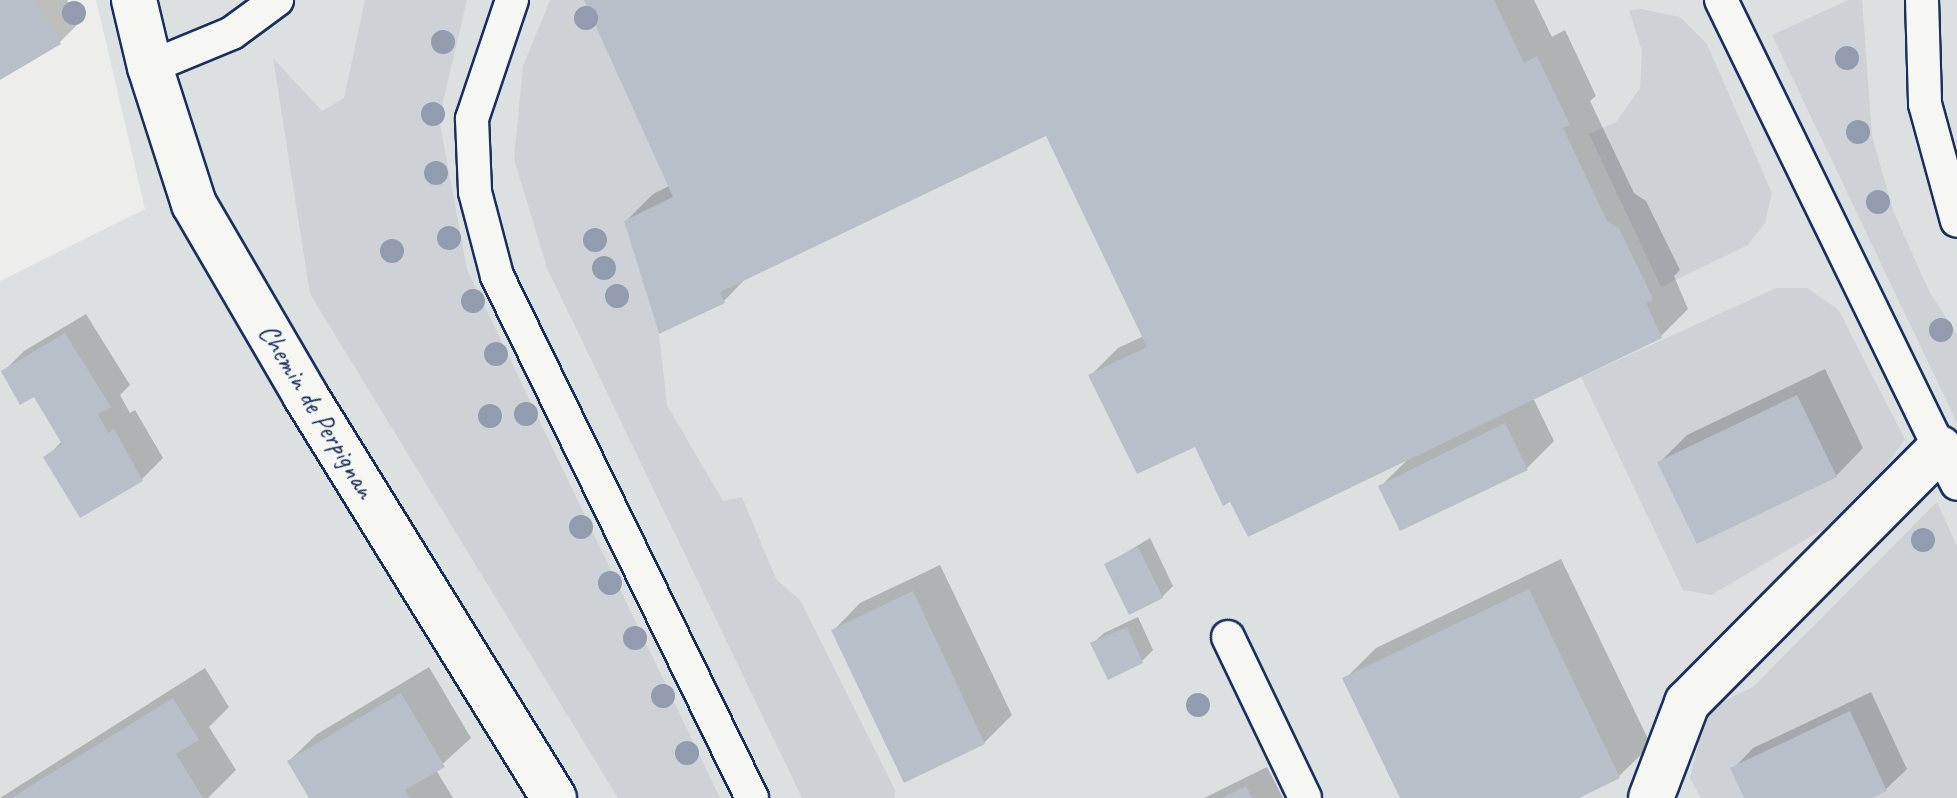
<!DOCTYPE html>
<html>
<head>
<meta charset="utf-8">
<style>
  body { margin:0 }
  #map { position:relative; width:1957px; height:798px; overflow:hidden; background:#edeeec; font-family:Caveat,sans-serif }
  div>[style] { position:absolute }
  .built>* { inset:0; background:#dde0e1 }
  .green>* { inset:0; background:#ced2d7 }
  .shadow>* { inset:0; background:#0003 }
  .building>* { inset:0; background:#b9bfc8 }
  .roads { filter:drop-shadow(2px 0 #1b2f5e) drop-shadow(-2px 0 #1b2f5e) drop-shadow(0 2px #1b2f5e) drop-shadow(0 -2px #1b2f5e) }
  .lane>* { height:32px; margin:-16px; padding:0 16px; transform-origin:16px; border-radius:16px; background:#f6f6f2 }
  .street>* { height:44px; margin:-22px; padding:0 22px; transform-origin:22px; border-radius:22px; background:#f6f6f2 }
  .trees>* { width:24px; height:24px; margin:-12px; border-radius:50%; background:#929cae }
  span { translate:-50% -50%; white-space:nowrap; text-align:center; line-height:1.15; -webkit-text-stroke:6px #f6f6f2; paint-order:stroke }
  .street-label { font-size:28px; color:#1b2f5e }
</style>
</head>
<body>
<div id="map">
  <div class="built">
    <i style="clip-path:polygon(96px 0,1957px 0,1957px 798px,0 798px,0 281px,145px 209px)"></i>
  </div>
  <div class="green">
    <i style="clip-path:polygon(365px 0,467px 0,439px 119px,467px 269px,720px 798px,618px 798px,310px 294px,273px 58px,322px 111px,344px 98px)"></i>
    <i style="clip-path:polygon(550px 0,585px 0,673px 197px,624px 221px,659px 334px,667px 405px,723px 501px,742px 497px,776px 579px,801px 601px,895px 790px,894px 798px,802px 798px,547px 268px,514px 159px,523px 66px)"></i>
    <i style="clip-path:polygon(1848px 0,1862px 0,1872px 136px,1894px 213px,1930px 293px,1957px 334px,1957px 423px,1772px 35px)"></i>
    <i style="clip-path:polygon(1641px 9px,1680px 17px,1707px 44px,1772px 193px,1765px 223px,1748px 245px,1661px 287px,1589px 134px,1616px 122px,1640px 88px,1642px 51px,1629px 10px)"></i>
    <i style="clip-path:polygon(1776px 288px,1807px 288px,1838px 309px,1905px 439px,1853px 512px,1711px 595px,1683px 590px,1581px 377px)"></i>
    <i style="clip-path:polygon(1937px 502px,1957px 546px,1957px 798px,1701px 798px,1690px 778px,1707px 709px,1753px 687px)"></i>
  </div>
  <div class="shadow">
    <i style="clip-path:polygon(0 0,67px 0,80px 22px,60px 42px,0 78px)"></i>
    <i style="clip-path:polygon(588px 0,1534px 0,1552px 37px,1565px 30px,1596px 96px,1590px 101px,1634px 193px,1646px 201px,1680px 270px,1674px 276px,1688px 309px,1661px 336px,1533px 398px,1554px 441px,1527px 468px,1381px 486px,1408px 459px,1230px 499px,1196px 444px,1090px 376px,1118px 348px,1144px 336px,1047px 133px,748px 276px,724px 301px,626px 221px,653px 194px,671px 185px)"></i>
    <i style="clip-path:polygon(86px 314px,130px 385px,120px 395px,130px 413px,135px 410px,163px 458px,142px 479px,81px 515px,46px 458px,62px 441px,35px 394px,4px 371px,24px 351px)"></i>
    <i style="clip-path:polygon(1825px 369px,1863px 448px,1836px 476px,1660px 462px,1687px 435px)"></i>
    <i style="clip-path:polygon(1150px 538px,1173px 586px,1162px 597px,1107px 564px)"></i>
    <i style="clip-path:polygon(1561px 559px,1651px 745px,1619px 776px,1574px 798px,1402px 798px,1345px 679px,1376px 648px)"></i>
    <i style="clip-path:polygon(940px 565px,1012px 715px,984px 743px,833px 631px,860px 603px)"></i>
    <i style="clip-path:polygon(1138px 617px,1153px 650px,1142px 661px,1093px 643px,1104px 633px)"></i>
    <i style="clip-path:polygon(429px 667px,471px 738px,436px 770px,453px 798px,311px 798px,289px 761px,317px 734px)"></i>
    <i style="clip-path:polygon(205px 668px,229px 707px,209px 727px,236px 770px,208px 798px,0 798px)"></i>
    <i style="clip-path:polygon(1871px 692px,1907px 769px,1886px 789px,1868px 798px,1747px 798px,1733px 769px,1753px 748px)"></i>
    <i style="clip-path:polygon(1267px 767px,1283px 798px,1204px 798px)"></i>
  </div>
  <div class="building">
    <i style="clip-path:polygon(0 0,35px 0,61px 44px,0 80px)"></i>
    <i style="clip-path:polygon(584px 0,1494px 0,1524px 63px,1537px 56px,1570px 125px,1563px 128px,1607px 221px,1619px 228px,1653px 299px,1646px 303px,1662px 338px,1248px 537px,1230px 502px,1223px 506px,1195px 447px,1137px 474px,1088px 375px,1147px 347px,1046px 136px,720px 292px,725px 303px,659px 334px,624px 221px,673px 197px)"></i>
    <i style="clip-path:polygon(65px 333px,111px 407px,98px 414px,108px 433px,114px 429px,143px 481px,80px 518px,43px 457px,62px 444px,34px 397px,20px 405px,1px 371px)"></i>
    <i style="clip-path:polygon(1797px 395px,1837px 477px,1697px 544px,1657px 462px)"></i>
    <i style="clip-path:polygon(1505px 423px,1528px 470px,1400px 531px,1378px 486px)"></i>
    <i style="clip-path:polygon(1138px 547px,1163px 598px,1129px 615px,1104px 564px)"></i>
    <i style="clip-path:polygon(1529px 589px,1620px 778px,1579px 798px,1400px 798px,1342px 678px)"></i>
    <i style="clip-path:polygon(913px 591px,985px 744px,904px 783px,831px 630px)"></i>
    <i style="clip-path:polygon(1127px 627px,1143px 663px,1108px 680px,1090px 643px)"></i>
    <i style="clip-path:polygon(401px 693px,445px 767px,405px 790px,410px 798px,309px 798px,287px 761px)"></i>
    <i style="clip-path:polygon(173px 698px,199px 740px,176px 754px,203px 798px,11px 798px)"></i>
    <i style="clip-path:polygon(1850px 711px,1887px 791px,1872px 798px,1744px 798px,1730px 768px)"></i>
    <i style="clip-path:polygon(1246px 786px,1252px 798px,1222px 798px)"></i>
  </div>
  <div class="roads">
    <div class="lane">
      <i style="left:512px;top:0;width:126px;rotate:108.6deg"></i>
      <i style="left:472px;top:119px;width:73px;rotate:87.6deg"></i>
      <i style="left:475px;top:192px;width:87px;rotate:75.3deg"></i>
      <i style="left:497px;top:276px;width:581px;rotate:63.96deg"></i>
      <i style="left:1721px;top:0;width:538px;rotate:64.01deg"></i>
      <i style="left:1922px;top:0;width:104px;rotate:88.3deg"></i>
      <i style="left:1925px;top:104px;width:121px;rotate:74.7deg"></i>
      <i style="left:150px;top:67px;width:89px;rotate:-22.5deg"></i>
      <i style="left:232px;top:33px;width:56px;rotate:-36.3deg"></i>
      <i style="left:1228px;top:637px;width:178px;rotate:64.4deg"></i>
    </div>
    <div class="street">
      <i style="left:134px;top:0;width:69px;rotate:76.6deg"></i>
      <i style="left:150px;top:67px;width:144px;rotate:72.2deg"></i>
      <i style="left:194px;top:204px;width:221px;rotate:59.8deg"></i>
      <i style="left:305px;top:395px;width:474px;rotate:58.3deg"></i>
      <i style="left:1651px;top:798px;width:102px;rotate:-69.2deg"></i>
      <i style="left:1687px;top:703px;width:359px;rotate:-45.2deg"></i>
    </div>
  </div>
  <div class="trees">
    <i style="left:74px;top:13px"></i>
    <i style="left:586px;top:18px"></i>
    <i style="left:443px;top:42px"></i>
    <i style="left:1847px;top:58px"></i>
    <i style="left:433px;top:114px"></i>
    <i style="left:1858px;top:132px"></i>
    <i style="left:436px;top:173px"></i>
    <i style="left:1878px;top:202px"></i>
    <i style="left:449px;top:238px"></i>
    <i style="left:595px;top:240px"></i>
    <i style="left:392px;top:251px"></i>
    <i style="left:604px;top:268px"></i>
    <i style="left:617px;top:296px"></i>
    <i style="left:473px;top:301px"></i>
    <i style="left:1941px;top:330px"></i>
    <i style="left:496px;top:354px"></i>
    <i style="left:526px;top:414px"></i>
    <i style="left:490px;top:416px"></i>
    <i style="left:581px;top:527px"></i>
    <i style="left:1923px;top:540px"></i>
    <i style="left:610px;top:583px"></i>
    <i style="left:635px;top:638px"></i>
    <i style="left:663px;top:696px"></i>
    <i style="left:1198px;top:705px"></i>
    <i style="left:687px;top:753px"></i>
  </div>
  <div class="street-label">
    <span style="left:317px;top:411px;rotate:59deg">Chemin de Perpignan</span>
  </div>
</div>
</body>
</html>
